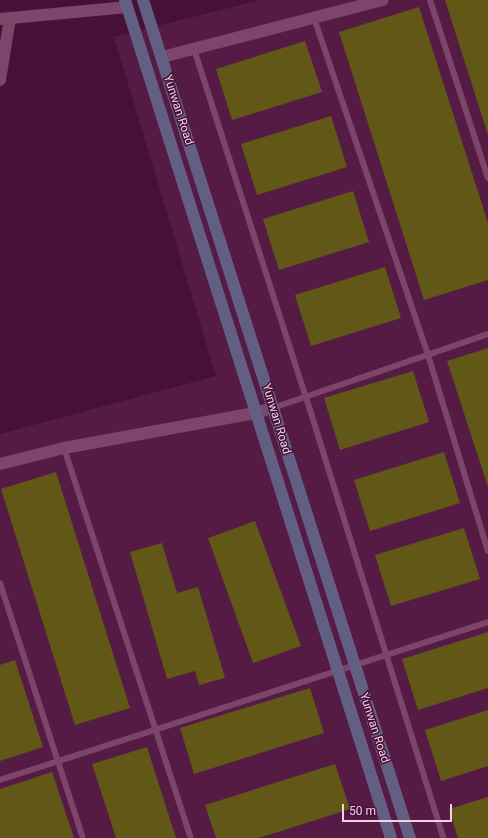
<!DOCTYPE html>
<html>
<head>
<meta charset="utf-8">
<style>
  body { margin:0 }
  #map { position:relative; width:488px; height:838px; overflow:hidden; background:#451136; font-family:Roboto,sans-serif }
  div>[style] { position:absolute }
  .built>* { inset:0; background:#551b44 }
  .building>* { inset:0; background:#615817 }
  .service>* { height:6px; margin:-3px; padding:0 3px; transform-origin:3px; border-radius:3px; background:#7e456b }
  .minor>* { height:12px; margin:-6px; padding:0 6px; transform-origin:6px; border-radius:6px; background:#7e456b }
  .secondary>* { height:12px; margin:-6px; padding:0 6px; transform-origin:6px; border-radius:6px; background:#625f83 }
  span { translate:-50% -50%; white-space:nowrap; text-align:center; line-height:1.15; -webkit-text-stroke:3px #451136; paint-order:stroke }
  .street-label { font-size:12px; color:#f2d1e5 }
  .scale { position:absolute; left:342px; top:804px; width:110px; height:18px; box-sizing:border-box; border:2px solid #f2d1e5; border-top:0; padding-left:5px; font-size:12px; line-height:14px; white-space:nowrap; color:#f2d1e5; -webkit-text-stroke:3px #451136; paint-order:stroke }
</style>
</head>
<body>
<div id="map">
  <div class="built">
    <i style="clip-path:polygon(261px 0,488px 0,488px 838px,0 838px,0 434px,216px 376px,114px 37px)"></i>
  </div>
  <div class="building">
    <i style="clip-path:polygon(445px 0,488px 0,488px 135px)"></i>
    <i style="clip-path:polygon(419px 7px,488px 223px,488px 280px,424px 300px,339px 32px)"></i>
    <i style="clip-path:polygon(305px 41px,322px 92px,232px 120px,216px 69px)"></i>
    <i style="clip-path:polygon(331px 116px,347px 167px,257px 195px,241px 144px)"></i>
    <i style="clip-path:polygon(353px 191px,369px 242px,279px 270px,263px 219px)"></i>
    <i style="clip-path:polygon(385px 267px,401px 318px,311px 346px,295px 295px)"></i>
    <i style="clip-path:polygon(488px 348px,488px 487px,447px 361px)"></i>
    <i style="clip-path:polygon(413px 371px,429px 422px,340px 450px,324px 398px)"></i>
    <i style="clip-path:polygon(444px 452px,460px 503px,370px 531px,354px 480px)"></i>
    <i style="clip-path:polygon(56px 472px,130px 708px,75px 725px,1px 489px)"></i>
    <i style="clip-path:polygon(255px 521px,301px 646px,253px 663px,208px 538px)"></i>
    <i style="clip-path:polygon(464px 528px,480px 579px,391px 606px,375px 555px)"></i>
    <i style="clip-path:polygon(162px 543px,177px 593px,198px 587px,225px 678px,199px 685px,195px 671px,167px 679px,130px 552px)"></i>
    <i style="clip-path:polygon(488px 632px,488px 688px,418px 710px,402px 659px)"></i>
    <i style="clip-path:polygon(15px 660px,43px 747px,0 761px,0 665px)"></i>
    <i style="clip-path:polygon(310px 688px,324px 733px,194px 774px,180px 728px)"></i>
    <i style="clip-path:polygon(488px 710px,488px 766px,441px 781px,425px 730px)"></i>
    <i style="clip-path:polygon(147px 747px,176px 838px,116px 838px,92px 764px)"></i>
    <i style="clip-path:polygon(335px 764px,350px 809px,259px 838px,216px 838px,205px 805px)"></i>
    <i style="clip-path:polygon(52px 772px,74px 838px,0 838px,0 789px)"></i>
    <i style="clip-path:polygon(488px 797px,488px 838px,458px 838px,449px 809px)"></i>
  </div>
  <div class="service">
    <i style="left:430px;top:0;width:187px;rotate:72deg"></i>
    <i style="left:314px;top:18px;width:356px;rotate:71.3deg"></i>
    <i style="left:428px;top:355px;width:205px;rotate:73deg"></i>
    <i style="left:194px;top:49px;width:366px;rotate:72.2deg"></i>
    <i style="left:306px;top:397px;width:462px;rotate:72.7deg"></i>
    <i style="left:273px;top:408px;width:227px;rotate:-19deg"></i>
    <i style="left:64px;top:448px;width:410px;rotate:72deg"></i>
    <i style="left:0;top:583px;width:268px;rotate:72deg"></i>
    <i style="left:0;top:780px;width:513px;rotate:-17.94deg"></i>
  </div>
  <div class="minor">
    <i style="left:0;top:19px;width:128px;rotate:-5.4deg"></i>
    <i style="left:162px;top:57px;width:228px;rotate:-14.5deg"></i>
    <i style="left:0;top:80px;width:63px;rotate:-80.8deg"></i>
    <i style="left:0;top:464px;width:66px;rotate:-14deg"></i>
    <i style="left:64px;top:448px;width:194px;rotate:-10.4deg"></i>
    <i style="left:255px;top:413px;width:19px;rotate:-16deg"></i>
  </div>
  <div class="secondary">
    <i style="left:125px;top:0;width:879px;rotate:72.39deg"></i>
    <i style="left:143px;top:0;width:880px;rotate:72.33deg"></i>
  </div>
  <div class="street-label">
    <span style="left:178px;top:110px;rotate:72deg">Yunwan Road</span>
    <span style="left:276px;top:419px;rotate:73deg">Yunwan Road</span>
    <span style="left:374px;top:728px;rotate:72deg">Yunwan Road</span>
  </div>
  <div class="scale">50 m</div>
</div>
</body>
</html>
